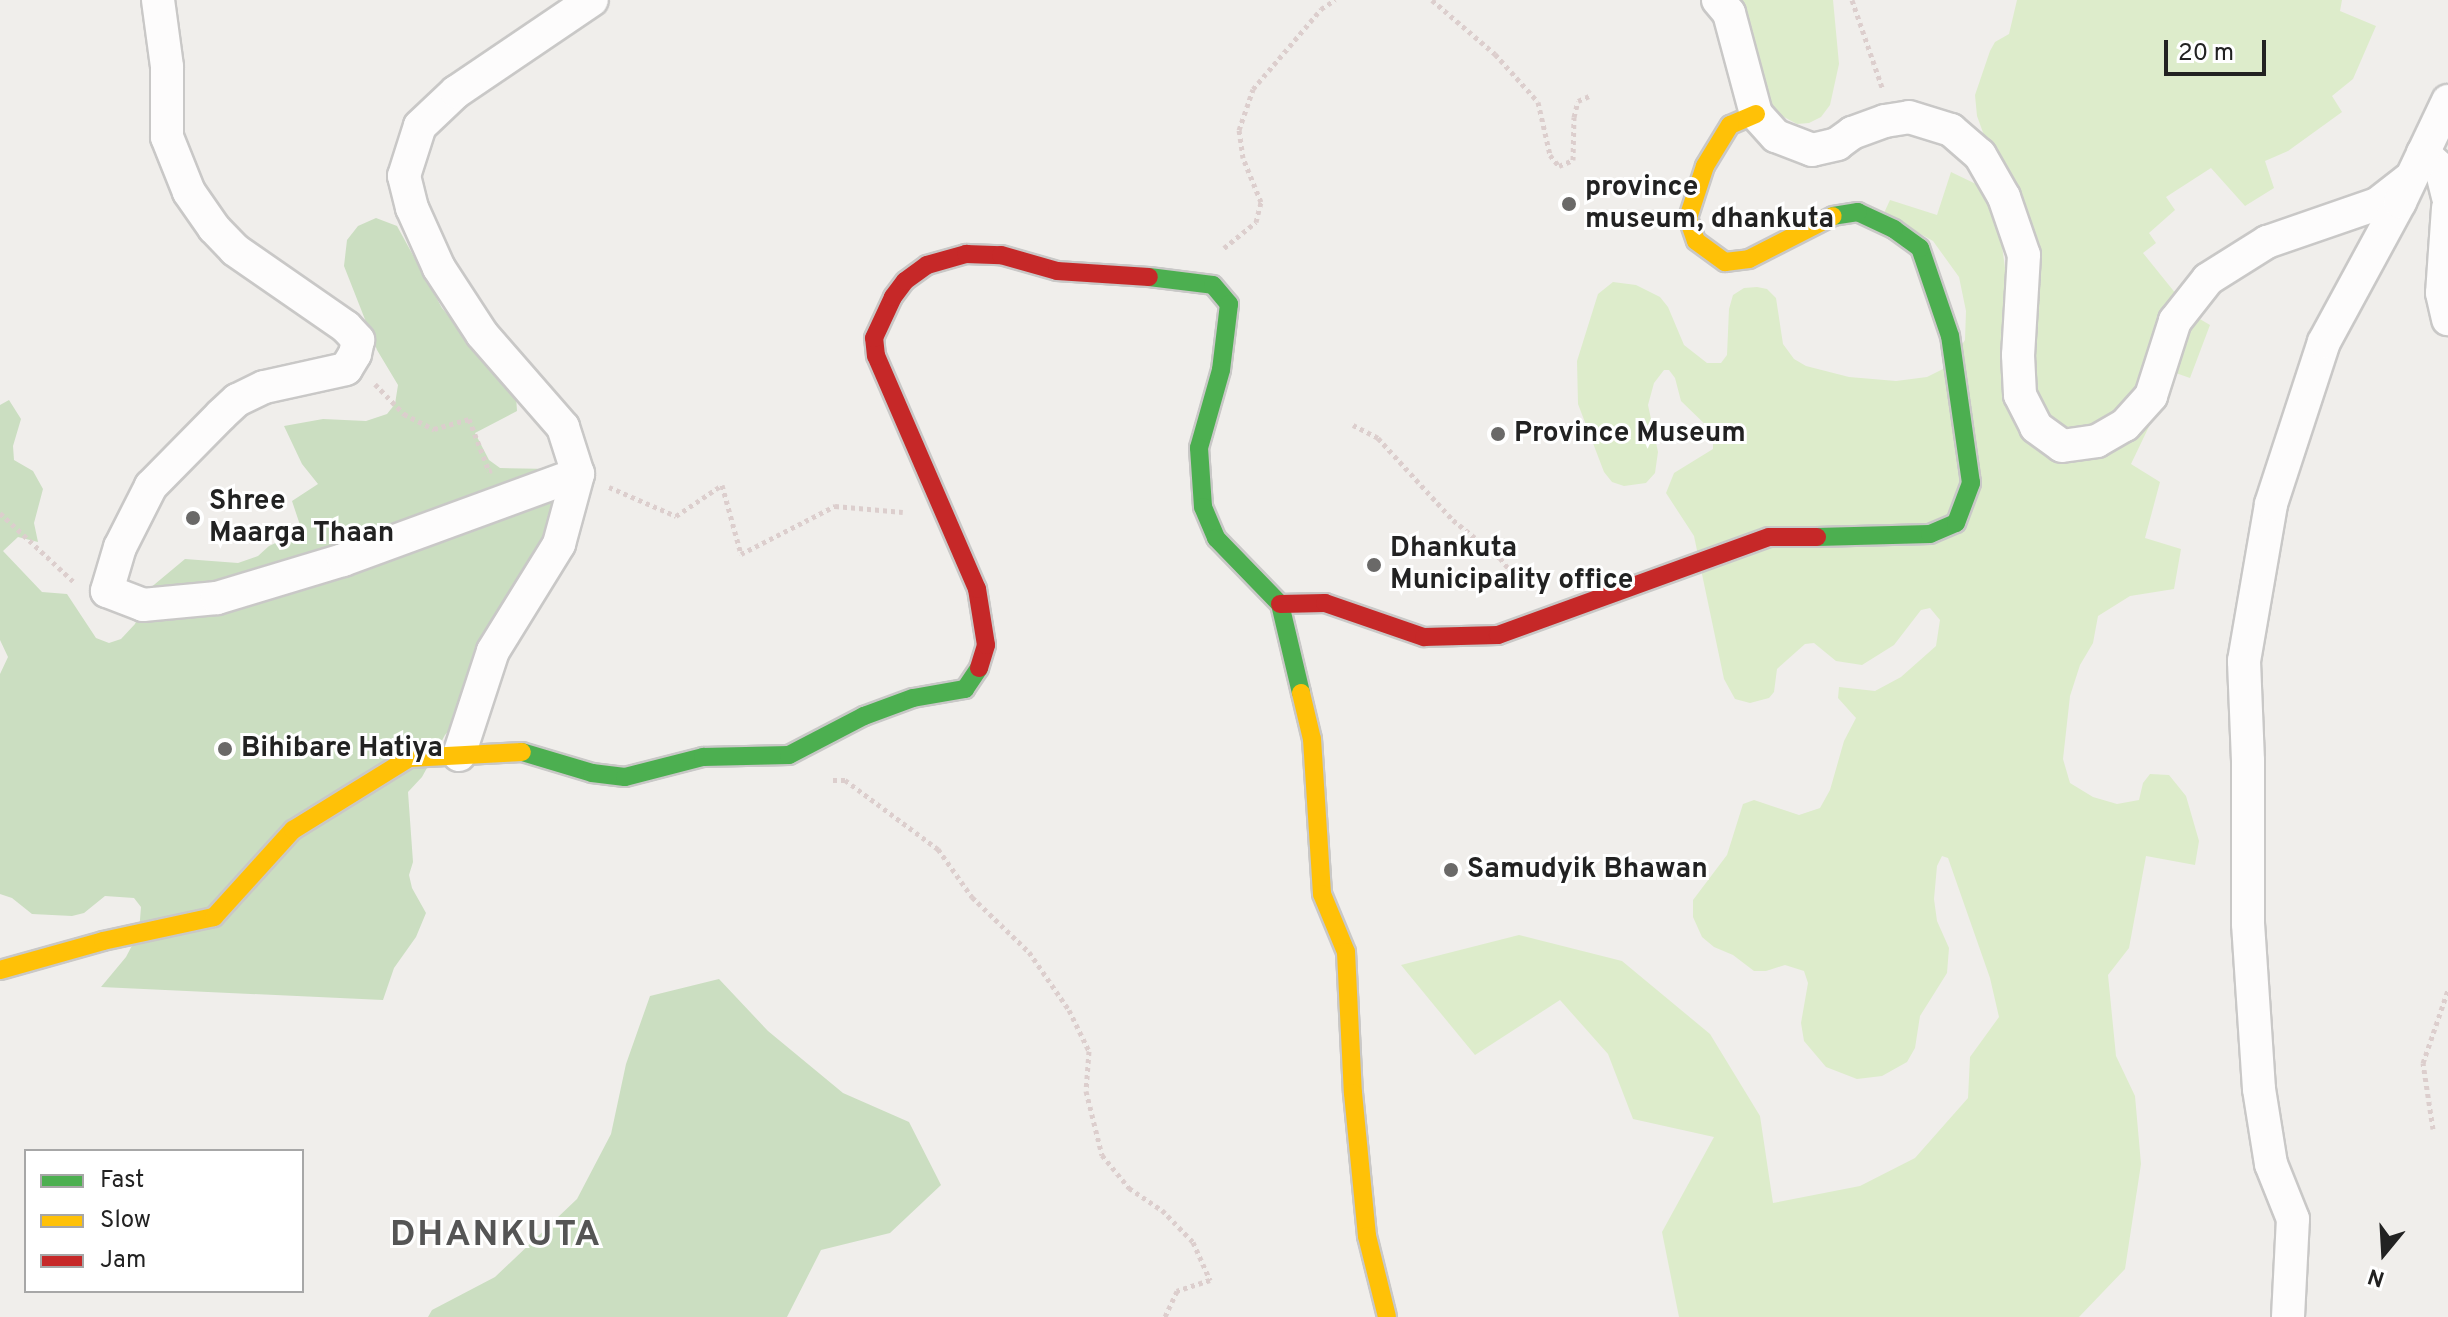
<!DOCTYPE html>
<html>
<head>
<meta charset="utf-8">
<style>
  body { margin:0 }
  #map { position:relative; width:2448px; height:1317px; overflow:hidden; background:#f0eeeb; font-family:Overpass,sans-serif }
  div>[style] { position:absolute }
  .grass>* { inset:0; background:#ddeccb }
  .forest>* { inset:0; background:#cbdec1 }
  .path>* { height:5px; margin-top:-2.5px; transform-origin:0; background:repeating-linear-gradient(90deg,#dccecd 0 4px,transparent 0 8px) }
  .roads { filter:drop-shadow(2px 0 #c9c8c7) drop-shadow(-2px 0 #c9c8c7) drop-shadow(0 2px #c9c8c7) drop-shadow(0 -2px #c9c8c7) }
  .street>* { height:32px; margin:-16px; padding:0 16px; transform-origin:16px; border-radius:16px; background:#fdfcfc }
  .fast>* { height:18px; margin:-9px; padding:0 9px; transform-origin:9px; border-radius:9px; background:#4caf50 }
  .slow>* { height:18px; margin:-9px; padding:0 9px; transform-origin:9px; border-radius:9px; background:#ffc107 }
  .jam>* { height:18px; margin:-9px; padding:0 9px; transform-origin:9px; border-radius:9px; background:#c62828 }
  .dots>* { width:22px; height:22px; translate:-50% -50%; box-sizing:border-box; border:4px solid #fff; border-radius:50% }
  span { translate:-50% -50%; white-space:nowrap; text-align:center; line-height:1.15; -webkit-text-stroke:6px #fff; paint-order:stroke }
  .poi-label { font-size:28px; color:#222; font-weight:700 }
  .left { translate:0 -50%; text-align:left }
  .district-label { font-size:36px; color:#555; font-weight:700; letter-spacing:2px }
  .legend { position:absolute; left:24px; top:1149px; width:280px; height:144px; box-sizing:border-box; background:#fff; border:2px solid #a7a7a7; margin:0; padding:10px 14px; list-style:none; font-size:24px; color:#222 }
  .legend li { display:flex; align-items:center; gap:16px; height:40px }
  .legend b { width:40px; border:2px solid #a7a7a7 }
  .north { position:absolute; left:2344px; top:1213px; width:80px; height:80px; -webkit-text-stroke:6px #fff; paint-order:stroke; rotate:198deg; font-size:22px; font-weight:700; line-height:32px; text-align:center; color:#222 }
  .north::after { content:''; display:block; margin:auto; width:28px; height:36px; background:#222; clip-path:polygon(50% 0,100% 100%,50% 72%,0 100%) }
  .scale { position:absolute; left:2164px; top:40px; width:102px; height:36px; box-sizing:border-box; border:4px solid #222; border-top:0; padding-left:10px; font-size:24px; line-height:28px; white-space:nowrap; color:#222; -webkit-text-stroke:6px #fff; paint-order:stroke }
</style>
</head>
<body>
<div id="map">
  <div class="grass">
    <i style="clip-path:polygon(1741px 0,1833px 0,1839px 64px,1830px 105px,1821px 117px,1809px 123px,1797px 124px,1775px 112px,1764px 95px)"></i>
    <i style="clip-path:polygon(2017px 0,2342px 0,2340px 11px,2376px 26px,2353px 79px,2332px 96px,2342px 112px,2288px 151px,2265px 161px,2274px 188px,2245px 206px,2211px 168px,2166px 197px,2175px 210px,2149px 233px,2156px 243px,2143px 253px,2193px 315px,2210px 325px,2190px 378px,2170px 371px,2154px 416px,2131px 464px,2160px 482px,2145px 538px,2181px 549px,2174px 589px,2130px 596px,2098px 616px,2093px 643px,2080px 665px,2070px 696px,2063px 759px,2070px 783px,2093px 797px,2117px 804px,2139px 800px,2143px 783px,2150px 774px,2169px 775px,2186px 796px,2199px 841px,2195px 865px,2146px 856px,2129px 948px,2108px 975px,2116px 1056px,2135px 1096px,2141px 1164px,2125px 1269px,2079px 1317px,1679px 1317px,1662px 1232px,1714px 1137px,1633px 1119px,1608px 1054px,1560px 1000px,1475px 1055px,1401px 965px,1519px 935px,1622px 961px,1710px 1034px,1760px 1116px,1773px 1203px,1860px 1186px,1915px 1158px,1968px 1098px,1970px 1057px,1999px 1017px,1990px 978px,1948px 858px,1942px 856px,1937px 866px,1934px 899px,1937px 921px,1949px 948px,1947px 973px,1920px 1016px,1915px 1048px,1907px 1062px,1882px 1076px,1857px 1079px,1826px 1067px,1804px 1041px,1801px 1023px,1808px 983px,1804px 971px,1785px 965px,1766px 971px,1754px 971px,1733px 955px,1714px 947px,1702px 937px,1693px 917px,1693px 900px,1727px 855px,1743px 804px,1754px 800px,1799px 815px,1820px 808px,1830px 790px,1844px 741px,1856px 718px,1838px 698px,1839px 687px,1875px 691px,1901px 677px,1936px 646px,1940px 620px,1930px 608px,1921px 610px,1894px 645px,1862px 665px,1836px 661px,1814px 643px,1805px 644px,1777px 669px,1774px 692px,1769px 698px,1750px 703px,1735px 699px,1724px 679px,1694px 536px,1666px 493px,1674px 473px,1713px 449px,1713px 432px,1681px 401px,1675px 378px,1669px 370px,1664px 370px,1654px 383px,1648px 405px,1658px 452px,1655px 473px,1646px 483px,1624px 486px,1612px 482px,1604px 472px,1578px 404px,1577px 361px,1598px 294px,1613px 282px,1636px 285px,1660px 297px,1668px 307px,1684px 345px,1707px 363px,1721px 363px,1727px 355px,1729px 309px,1733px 295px,1744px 288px,1757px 287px,1767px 289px,1776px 298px,1783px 344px,1794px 359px,1806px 366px,1849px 377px,1896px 381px,1927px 377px,1947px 367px,1965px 340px,1966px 311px,1959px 277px,1933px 241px,1884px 213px,1890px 200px,1937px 215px,1951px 172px,1978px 185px,1990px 205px,1999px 223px,2005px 268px,2028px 268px,2022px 201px,1985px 138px,1977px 116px,1975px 95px,1990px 51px,1995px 42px,2009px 34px)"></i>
  </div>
  <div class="forest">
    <i style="clip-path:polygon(376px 218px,397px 226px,442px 308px,516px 396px,517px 411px,475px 433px,489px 460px,500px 468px,552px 469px,555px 497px,546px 531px,549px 545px,463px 714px,445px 735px,422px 777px,408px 792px,413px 862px,409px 875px,412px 888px,426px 913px,416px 937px,394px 968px,383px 1000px,101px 987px,126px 957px,139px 932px,141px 907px,134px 898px,105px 896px,84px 913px,72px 916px,32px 914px,12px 898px,0 894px,0 674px,8px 657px,0 640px,0 405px,9px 400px,21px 419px,13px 446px,14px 460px,33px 471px,43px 489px,34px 523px,38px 542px,18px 537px,3px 551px,42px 592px,67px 594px,96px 638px,109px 643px,121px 639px,135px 624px,149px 589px,185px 559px,238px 563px,258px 556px,269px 546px,302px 531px,292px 501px,318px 484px,302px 464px,284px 426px,323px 419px,366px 421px,387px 414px,395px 404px,398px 385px,377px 350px,344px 266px,347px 240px,358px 226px)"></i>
    <i style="clip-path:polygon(719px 979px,768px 1031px,843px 1093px,909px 1122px,941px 1185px,890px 1233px,821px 1250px,787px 1317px,428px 1317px,432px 1310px,495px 1277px,577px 1199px,611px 1134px,626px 1064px,650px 996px)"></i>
  </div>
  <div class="path">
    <i style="left:1432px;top:0;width:83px;rotate:40.6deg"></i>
    <i style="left:1495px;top:54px;width:64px;rotate:48.1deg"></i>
    <i style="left:1538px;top:102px;width:54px;rotate:77.2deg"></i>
    <i style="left:1550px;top:155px;width:14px;rotate:51deg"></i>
    <i style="left:1559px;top:166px;width:15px;rotate:-23deg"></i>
    <i style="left:1573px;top:160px;width:43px;rotate:-88.7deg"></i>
    <i style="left:1574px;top:117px;width:16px;rotate:-76deg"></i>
    <i style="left:1578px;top:101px;width:12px;rotate:-24deg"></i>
    <i style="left:1852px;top:0;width:95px;rotate:71deg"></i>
    <i style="left:1224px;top:248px;width:41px;rotate:-39.1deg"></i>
    <i style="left:1256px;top:222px;width:21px;rotate:-76deg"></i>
    <i style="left:1261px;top:202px;width:48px;rotate:-112.2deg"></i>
    <i style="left:1243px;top:158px;width:28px;rotate:-98deg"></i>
    <i style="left:1239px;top:130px;width:43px;rotate:-71.1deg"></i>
    <i style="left:1253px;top:89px;width:105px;rotate:-49.6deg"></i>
    <i style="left:1321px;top:9px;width:17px;rotate:-33deg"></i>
    <i style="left:375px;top:384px;width:42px;rotate:46deg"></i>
    <i style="left:404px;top:414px;width:34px;rotate:27deg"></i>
    <i style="left:434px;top:429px;width:36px;rotate:-16deg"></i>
    <i style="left:469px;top:419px;width:56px;rotate:69deg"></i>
    <i style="left:489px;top:471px;width:3px;rotate:-18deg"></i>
    <i style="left:1353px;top:425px;width:28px;rotate:27deg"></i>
    <i style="left:1378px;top:438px;width:111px;rotate:47.6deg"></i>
    <i style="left:1453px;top:520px;width:60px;rotate:39deg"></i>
    <i style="left:1500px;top:558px;width:35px;rotate:51deg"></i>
    <i style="left:609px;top:487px;width:73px;rotate:23.4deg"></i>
    <i style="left:676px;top:516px;width:55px;rotate:-34deg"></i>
    <i style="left:722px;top:485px;width:72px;rotate:74.6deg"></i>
    <i style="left:741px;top:554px;width:106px;rotate:-27.1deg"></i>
    <i style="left:835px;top:506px;width:68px;rotate:5deg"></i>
    <i style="left:0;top:513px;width:103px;rotate:43deg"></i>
    <i style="left:833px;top:780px;width:12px"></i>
    <i style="left:845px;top:780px;width:116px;rotate:36.6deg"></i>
    <i style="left:938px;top:849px;width:59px;rotate:54.7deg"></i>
    <i style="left:972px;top:897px;width:79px;rotate:44deg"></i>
    <i style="left:1029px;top:952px;width:70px;rotate:55.4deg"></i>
    <i style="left:1069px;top:1010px;width:46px;rotate:64deg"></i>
    <i style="left:1089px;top:1051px;width:40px;rotate:94.3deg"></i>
    <i style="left:1086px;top:1091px;width:66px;rotate:76deg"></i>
    <i style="left:1102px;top:1155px;width:43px;rotate:50.7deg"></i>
    <i style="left:1129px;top:1188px;width:40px;rotate:34deg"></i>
    <i style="left:1162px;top:1210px;width:45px;rotate:45.9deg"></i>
    <i style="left:1193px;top:1242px;width:42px;rotate:65.9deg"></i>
    <i style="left:1210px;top:1280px;width:35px;rotate:162deg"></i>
    <i style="left:1177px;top:1291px;width:29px;rotate:115deg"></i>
    <i style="left:2433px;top:1129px;width:67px;rotate:-98.6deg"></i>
    <i style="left:2423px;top:1063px;width:77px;rotate:-71.1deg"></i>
  </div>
  <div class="roads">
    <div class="street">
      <i style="left:158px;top:0;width:68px;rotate:82.3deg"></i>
      <i style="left:167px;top:67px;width:70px;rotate:90deg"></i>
      <i style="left:167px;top:137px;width:59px;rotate:68.2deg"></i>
      <i style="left:189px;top:192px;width:44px;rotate:55.2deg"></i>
      <i style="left:214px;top:228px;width:30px;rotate:46deg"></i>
      <i style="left:235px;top:250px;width:135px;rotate:34.7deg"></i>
      <i style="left:346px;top:327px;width:18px;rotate:47deg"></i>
      <i style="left:358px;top:340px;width:14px;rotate:102deg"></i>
      <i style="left:355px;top:354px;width:17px;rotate:121deg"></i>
      <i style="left:346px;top:369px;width:84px;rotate:167.6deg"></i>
      <i style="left:264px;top:387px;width:30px;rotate:154deg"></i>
      <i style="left:237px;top:400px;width:22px;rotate:137deg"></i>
      <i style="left:221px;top:415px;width:100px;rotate:134.6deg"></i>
      <i style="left:151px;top:486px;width:68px;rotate:116.9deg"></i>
      <i style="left:120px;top:547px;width:46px;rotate:106.5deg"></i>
      <i style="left:107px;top:591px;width:39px;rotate:21deg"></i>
      <i style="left:143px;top:605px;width:74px;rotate:-5.4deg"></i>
      <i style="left:217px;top:598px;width:132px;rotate:-16.8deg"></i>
      <i style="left:343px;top:560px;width:250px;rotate:-20.1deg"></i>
      <i style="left:1718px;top:0;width:17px;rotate:50deg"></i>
      <i style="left:1729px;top:13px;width:105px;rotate:75deg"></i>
      <i style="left:1756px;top:114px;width:30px;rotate:48deg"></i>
      <i style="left:1776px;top:136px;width:39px;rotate:21deg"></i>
      <i style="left:1812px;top:150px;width:26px;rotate:-13deg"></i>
      <i style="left:1837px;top:144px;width:19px;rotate:-36deg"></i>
      <i style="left:1852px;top:133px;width:35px;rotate:-20deg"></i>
      <i style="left:1885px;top:121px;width:24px;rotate:-9deg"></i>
      <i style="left:1909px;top:117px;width:44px;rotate:17.2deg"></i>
      <i style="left:1951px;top:130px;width:38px;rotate:41deg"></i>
      <i style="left:1980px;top:155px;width:48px;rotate:60.3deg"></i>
      <i style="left:2004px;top:197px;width:61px;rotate:71deg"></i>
      <i style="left:2024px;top:255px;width:100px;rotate:93.4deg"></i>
      <i style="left:2018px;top:355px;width:40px;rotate:87.1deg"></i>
      <i style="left:2020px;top:395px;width:36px;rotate:63deg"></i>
      <i style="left:2036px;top:427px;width:32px;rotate:36deg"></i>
      <i style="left:2062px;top:446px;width:35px;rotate:-8deg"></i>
      <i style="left:2097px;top:441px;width:32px;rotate:-30deg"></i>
      <i style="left:2125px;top:425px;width:39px;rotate:-48deg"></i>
      <i style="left:2151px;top:396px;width:79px;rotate:-72.3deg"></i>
      <i style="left:2175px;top:321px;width:53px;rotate:-51.8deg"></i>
      <i style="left:2208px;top:279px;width:70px;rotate:-32.1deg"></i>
      <i style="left:2267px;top:242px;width:116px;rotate:-19.1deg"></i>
      <i style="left:2377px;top:204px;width:39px;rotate:-38deg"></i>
      <i style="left:2423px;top:153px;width:24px;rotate:42deg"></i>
      <i style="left:2441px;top:169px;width:29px;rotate:76deg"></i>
      <i style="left:2448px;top:208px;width:85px;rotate:94deg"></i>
      <i style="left:2442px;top:293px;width:27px;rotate:77deg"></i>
      <i style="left:459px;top:755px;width:109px;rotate:-71.9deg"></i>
      <i style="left:493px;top:651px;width:126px;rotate:-58.3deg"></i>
      <i style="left:559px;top:544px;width:73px;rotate:-74.8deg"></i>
      <i style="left:578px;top:474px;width:49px;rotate:-107.7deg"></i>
      <i style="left:563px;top:427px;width:123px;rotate:-131.1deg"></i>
      <i style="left:482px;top:334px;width:79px;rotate:-123.1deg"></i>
      <i style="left:439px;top:268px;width:66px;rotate:-114.2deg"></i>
      <i style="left:412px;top:208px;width:33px;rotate:-104deg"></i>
      <i style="left:404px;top:176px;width:52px;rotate:-72.3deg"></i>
      <i style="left:420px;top:126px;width:50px;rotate:-43.4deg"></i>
      <i style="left:456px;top:92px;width:164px;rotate:-34.1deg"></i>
      <i style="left:2288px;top:1317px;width:98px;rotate:-87.1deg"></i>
      <i style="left:2293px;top:1219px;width:59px;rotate:-111.8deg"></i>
      <i style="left:2271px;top:1164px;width:76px;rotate:-99.1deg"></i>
      <i style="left:2259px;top:1089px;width:165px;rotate:-93.8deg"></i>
      <i style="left:2248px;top:924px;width:163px;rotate:-90deg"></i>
      <i style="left:2248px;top:761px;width:100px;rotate:-92.3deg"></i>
      <i style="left:2244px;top:661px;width:159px;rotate:-80.2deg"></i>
      <i style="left:2271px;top:504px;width:170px;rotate:-71.9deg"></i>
      <i style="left:2324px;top:342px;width:159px;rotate:-61.5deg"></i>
      <i style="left:2400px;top:202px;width:112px;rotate:-64.6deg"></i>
    </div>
    <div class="fast">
      <i style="left:1149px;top:277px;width:64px;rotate:7.1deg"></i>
      <i style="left:1213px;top:285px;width:25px;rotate:50deg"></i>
      <i style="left:1229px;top:304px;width:66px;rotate:96.9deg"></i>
      <i style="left:1221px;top:370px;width:81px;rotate:105.8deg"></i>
      <i style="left:1199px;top:448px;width:59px;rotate:86.1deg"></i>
      <i style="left:1203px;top:507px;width:34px;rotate:67deg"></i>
      <i style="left:1216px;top:538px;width:92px;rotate:45.9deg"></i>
      <i style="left:1280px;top:604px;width:91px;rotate:76.7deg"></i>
      <i style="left:1817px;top:537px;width:113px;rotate:-1.5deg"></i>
      <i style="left:1930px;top:534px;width:28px;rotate:-23deg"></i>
      <i style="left:1956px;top:523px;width:43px;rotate:-69.4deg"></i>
      <i style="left:1971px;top:483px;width:148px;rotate:-98.1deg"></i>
      <i style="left:1950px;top:336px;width:93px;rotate:-108.8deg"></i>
      <i style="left:1920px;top:248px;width:32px;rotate:-144deg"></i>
      <i style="left:1894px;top:229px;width:40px;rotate:-155deg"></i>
      <i style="left:1858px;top:212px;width:25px;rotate:171deg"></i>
      <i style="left:522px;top:752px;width:73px;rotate:16.7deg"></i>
      <i style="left:592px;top:773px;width:33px;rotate:7deg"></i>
      <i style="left:625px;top:777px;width:81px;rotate:-14.4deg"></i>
      <i style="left:703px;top:757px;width:86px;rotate:-1.3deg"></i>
      <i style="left:789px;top:755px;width:85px;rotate:-27.5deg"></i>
      <i style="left:864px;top:716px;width:52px;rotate:-20.2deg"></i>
      <i style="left:913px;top:698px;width:53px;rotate:-9.8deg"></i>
      <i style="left:965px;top:689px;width:25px;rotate:-56deg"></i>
    </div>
    <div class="slow">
      <i style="left:1756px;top:114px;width:28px;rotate:157deg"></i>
      <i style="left:1730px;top:125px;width:48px;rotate:121.4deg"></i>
      <i style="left:1705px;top:166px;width:55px;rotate:108.1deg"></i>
      <i style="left:1688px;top:218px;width:24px;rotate:71deg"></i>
      <i style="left:1696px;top:241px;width:36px;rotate:36deg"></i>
      <i style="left:1725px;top:262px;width:24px;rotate:-7deg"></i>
      <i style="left:1749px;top:259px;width:94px;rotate:-27.1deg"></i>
      <i style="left:1301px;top:693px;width:47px;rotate:76.6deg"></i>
      <i style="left:1312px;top:739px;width:155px;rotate:86.3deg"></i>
      <i style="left:1322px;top:894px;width:63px;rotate:67.5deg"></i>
      <i style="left:1346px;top:952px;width:141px;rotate:87.2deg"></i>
      <i style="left:1353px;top:1093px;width:144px;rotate:84.4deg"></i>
      <i style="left:1367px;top:1236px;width:83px;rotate:76.1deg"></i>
      <i style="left:0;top:970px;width:107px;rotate:-15.7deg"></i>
      <i style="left:103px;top:941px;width:114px;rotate:-12.2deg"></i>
      <i style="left:214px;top:917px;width:118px;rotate:-47.8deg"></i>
      <i style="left:293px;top:830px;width:137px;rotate:-31.8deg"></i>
      <i style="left:409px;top:758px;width:113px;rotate:-3deg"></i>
    </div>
    <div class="jam">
      <i style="left:1280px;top:604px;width:45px;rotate:-1.3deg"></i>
      <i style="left:1325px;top:603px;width:105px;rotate:19deg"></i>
      <i style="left:1424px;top:637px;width:74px;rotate:-1.5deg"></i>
      <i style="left:1498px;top:635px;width:288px;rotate:-19.9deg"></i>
      <i style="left:1769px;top:537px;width:48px"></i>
      <i style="left:979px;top:668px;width:24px;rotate:-73deg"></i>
      <i style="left:986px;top:645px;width:57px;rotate:-99.1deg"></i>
      <i style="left:977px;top:589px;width:254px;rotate:-113.4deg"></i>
      <i style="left:876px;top:356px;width:18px;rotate:-96deg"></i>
      <i style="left:874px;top:338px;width:45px;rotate:-65.1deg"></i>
      <i style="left:893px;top:297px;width:20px;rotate:-53deg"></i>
      <i style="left:905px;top:281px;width:27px;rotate:-36deg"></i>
      <i style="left:927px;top:265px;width:41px;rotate:-15.8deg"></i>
      <i style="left:966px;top:254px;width:35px;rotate:2deg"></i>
      <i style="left:1001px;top:255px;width:58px;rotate:15.9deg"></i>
      <i style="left:1057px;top:271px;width:92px;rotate:3.7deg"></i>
    </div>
  </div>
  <div class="dots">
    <i style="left:1569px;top:204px;background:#6a6968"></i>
    <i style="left:1498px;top:434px;background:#6a6968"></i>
    <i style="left:193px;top:518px;background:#6a6968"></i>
    <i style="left:1374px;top:565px;background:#6a6968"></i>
    <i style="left:225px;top:749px;background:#6a6968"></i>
    <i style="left:1451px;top:870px;background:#6a6968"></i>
  </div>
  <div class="poi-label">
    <span class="left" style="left:1585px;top:204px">province<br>museum, dhankuta</span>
    <span class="left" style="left:1514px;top:434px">Province Museum</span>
    <span class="left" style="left:209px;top:518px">Shree<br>Maarga Thaan</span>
    <span class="left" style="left:1390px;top:565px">Dhankuta<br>Municipality office</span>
    <span class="left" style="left:241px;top:749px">Bihibare Hatiya</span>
    <span class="left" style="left:1467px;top:870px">Samudyik Bhawan</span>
  </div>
  <div class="district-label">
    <span style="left:496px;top:1237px">DHANKUTA</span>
  </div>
  <ul class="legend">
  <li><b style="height:10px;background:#4caf50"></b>Fast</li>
  <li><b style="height:10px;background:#ffc107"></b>Slow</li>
  <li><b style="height:10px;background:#c62828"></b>Jam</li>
  </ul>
  <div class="north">N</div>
  <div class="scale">20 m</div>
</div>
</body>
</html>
